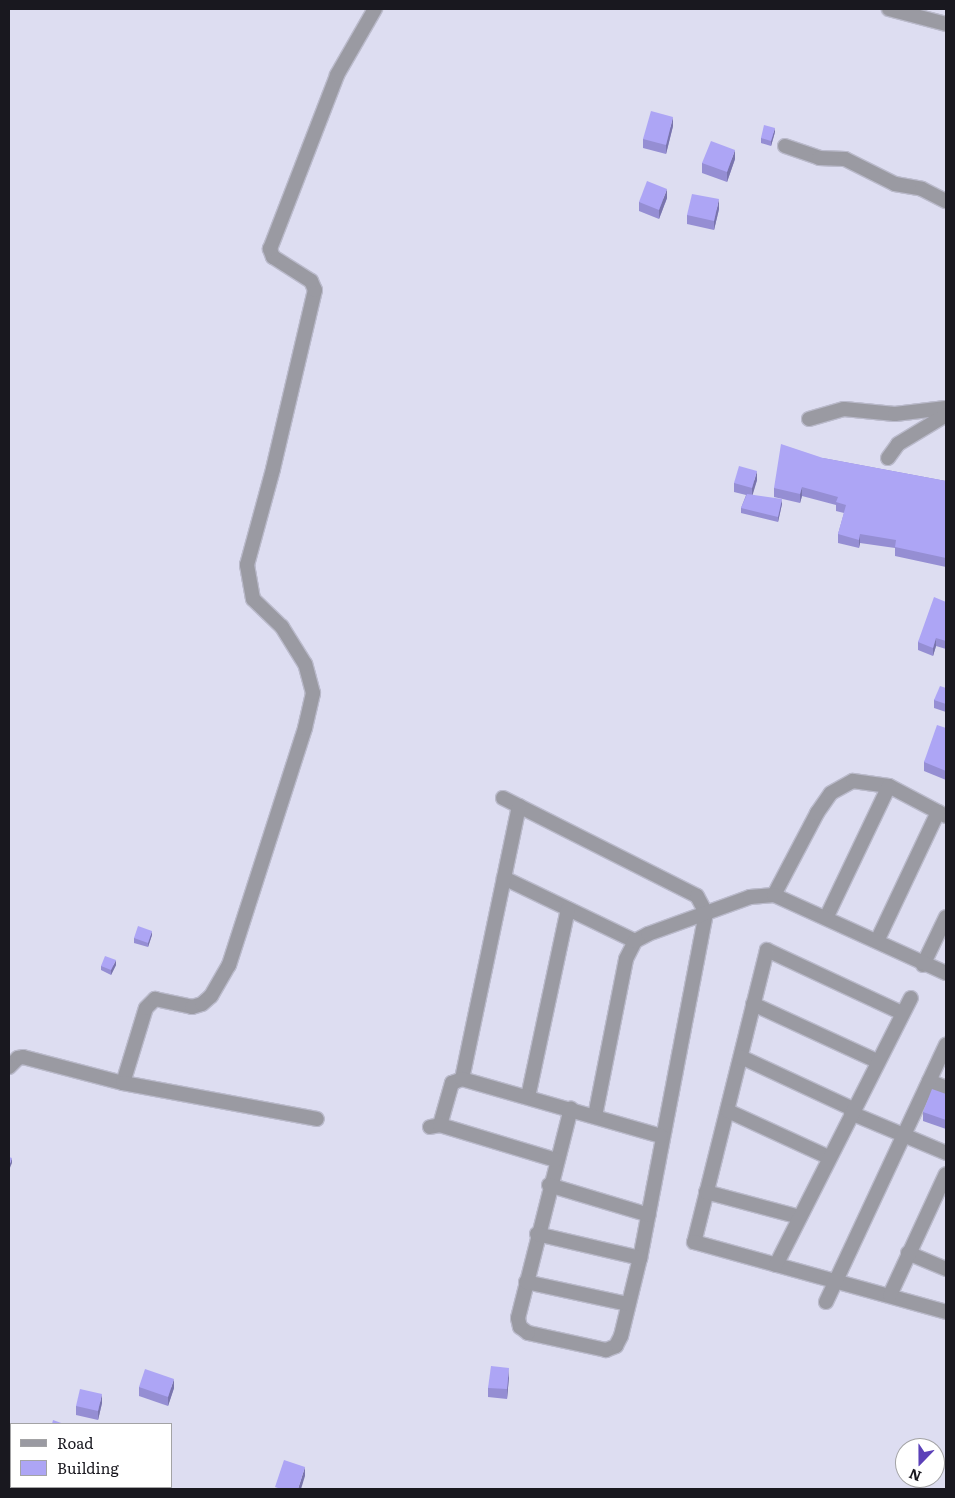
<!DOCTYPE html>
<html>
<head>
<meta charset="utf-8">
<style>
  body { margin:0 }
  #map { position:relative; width:955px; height:1498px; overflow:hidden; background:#ddddf1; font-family:Literata,serif }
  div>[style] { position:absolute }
  .roads { filter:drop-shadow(1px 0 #babacb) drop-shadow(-1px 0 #babacb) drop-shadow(0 1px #babacb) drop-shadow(0 -1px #babacb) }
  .minor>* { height:14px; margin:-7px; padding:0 7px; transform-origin:7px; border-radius:7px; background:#9a9aa2 }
  .wall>* { inset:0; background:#958ed3 }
  .shaded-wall>* { inset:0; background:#7974ac }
  .building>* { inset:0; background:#ada5f5 }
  span { translate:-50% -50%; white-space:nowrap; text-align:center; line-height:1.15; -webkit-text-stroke:4px #fff; paint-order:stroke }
  .frame { position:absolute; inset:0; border:10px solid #19181f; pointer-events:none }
  .legend { position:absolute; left:10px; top:1423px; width:162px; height:65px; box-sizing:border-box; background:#fff; border:1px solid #a3a3a5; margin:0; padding:6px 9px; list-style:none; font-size:15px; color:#19181f }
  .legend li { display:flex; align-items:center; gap:10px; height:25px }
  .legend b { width:25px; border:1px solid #a3a3a5 }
  .north { position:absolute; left:895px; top:1438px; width:50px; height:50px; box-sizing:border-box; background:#fff; border:1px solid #a3a3a5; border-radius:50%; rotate:202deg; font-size:14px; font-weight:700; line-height:20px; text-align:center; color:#19181f }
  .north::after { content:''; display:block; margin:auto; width:18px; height:22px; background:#5b40b8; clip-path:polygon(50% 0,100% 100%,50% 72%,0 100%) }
</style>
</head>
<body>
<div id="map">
  <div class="roads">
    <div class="minor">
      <i style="left:889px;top:9px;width:59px;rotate:14.7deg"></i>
      <i style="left:785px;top:146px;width:36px;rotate:19deg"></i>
      <i style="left:819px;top:158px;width:26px;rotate:2deg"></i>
      <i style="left:845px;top:159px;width:56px;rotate:26.6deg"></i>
      <i style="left:895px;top:184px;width:27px;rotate:10deg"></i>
      <i style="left:922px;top:189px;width:27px;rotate:27deg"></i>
      <i style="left:809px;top:419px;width:36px;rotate:-16deg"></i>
      <i style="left:844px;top:409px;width:51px;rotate:5.6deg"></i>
      <i style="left:895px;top:414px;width:51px;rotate:-6.7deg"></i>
      <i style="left:888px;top:458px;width:17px;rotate:-54deg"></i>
      <i style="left:898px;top:444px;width:56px;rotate:-31.1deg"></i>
      <i style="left:503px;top:798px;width:217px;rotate:26.8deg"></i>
      <i style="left:697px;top:896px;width:19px;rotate:62deg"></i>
      <i style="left:706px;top:913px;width:351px;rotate:100.8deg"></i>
      <i style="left:640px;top:1258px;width:80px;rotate:103.7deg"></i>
      <i style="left:621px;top:1336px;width:11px;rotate:117deg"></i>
      <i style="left:616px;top:1346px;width:11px;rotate:158deg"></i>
      <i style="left:606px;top:1350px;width:80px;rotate:-167.7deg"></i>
      <i style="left:528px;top:1333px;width:10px;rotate:-143deg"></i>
      <i style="left:520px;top:1327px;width:9px;rotate:-103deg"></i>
      <i style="left:518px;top:1318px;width:216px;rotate:-75.8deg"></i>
      <i style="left:504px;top:878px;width:145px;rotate:25.7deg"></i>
      <i style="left:774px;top:895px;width:93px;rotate:-62.3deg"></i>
      <i style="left:817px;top:813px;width:24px;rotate:-55deg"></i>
      <i style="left:831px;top:793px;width:25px;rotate:-29deg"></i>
      <i style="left:853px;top:781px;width:36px;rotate:8deg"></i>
      <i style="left:889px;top:786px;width:64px;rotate:27.8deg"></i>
      <i style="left:827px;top:916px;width:144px;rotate:-64.5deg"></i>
      <i style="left:877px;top:941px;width:143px;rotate:-64.7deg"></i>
      <i style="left:923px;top:965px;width:53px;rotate:-64.4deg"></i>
      <i style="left:753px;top:1004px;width:136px;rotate:24.7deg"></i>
      <i style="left:902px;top:1013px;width:149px;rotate:-155deg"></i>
      <i style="left:767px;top:950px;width:301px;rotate:104deg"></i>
      <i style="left:694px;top:1242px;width:262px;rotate:15.5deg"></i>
      <i style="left:741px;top:1057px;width:123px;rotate:24.9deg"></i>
      <i style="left:9px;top:1067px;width:13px;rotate:-45deg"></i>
      <i style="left:18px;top:1058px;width:5px;rotate:-11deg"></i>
      <i style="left:23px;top:1057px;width:103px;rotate:14.6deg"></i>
      <i style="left:123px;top:1083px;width:78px;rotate:-73deg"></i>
      <i style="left:146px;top:1008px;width:13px;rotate:-45deg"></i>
      <i style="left:155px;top:999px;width:38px;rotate:12deg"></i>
      <i style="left:192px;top:1007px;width:10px;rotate:-17deg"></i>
      <i style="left:202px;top:1004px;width:12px;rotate:-42deg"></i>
      <i style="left:211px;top:996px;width:36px;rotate:-60deg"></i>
      <i style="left:229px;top:965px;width:249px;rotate:-72.2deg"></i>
      <i style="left:305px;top:728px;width:36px;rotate:-77deg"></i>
      <i style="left:313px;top:693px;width:30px;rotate:-105deg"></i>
      <i style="left:305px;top:664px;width:44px;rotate:-121.9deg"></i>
      <i style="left:282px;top:627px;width:40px;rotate:-136deg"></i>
      <i style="left:253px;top:599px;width:35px;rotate:-100deg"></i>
      <i style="left:247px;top:565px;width:99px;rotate:-74.8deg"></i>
      <i style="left:273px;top:469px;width:184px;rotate:-76.8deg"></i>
      <i style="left:315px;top:290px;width:10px;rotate:-114deg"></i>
      <i style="left:311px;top:281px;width:45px;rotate:-147.7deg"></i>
      <i style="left:273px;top:257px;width:9px;rotate:-111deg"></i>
      <i style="left:270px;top:249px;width:186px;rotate:-68.9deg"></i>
      <i style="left:337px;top:75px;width:76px;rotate:-60.1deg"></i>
      <i style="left:462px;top:1079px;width:279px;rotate:-78.2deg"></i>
      <i style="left:929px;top:1081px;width:18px;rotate:22deg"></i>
      <i style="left:123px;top:1083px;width:197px;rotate:10.5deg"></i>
      <i style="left:528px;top:1097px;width:192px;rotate:-78deg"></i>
      <i style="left:728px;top:1111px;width:110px;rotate:24.7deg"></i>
      <i style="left:851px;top:1113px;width:103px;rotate:22.8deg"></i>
      <i style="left:595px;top:1116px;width:160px;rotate:-78.8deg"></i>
      <i style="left:626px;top:959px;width:20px;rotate:-63deg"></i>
      <i style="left:635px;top:941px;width:15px;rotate:-28deg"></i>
      <i style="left:648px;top:934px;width:109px;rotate:-19.9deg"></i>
      <i style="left:750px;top:897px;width:24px;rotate:-5deg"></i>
      <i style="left:774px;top:895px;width:189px;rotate:24.4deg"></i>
      <i style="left:440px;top:1125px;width:44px;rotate:-74.1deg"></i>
      <i style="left:452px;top:1083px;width:11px;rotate:-22deg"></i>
      <i style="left:462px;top:1079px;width:207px;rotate:16deg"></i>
      <i style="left:430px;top:1127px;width:10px;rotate:-11deg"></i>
      <i style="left:440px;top:1125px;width:121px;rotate:16.8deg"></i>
      <i style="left:549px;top:1185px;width:104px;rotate:16.7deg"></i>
      <i style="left:706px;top:1192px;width:96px;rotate:15deg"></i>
      <i style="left:537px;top:1234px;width:106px;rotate:13.1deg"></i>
      <i style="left:908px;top:1253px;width:41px;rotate:22.8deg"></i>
      <i style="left:776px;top:1265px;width:299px;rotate:-63.2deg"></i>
      <i style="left:526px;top:1282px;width:104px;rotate:12.2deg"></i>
      <i style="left:890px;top:1295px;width:133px;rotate:-65.2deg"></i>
      <i style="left:826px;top:1302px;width:284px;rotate:-65deg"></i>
      <i style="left:9px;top:1475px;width:2px;rotate:27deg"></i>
      <i style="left:44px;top:1487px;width:7px;rotate:16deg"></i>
    </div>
  </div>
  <div class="wall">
    <i style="clip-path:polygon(673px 126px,666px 154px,643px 148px,643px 139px)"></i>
    <i style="clip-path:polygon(775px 132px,771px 146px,761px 143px,761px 138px)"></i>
    <i style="clip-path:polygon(735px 159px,727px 182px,702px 173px,702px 163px)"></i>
    <i style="clip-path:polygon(667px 198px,659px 219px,639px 211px,639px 202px)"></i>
    <i style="clip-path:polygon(719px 209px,714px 230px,687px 224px,687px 215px)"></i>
    <i style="clip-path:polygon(823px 458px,946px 481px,946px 567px,895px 556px,895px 548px,860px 543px,859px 548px,838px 543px,838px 534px,844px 513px,836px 511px,836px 505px,802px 496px,800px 503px,774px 497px,774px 488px)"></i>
    <i style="clip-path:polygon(757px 480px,752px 495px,782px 504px,778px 522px,741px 513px,741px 508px,746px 495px,734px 492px,734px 483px)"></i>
    <i style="clip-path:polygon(946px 602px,946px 649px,936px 646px,933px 656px,918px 650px,918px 642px)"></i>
    <i style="clip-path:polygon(946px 688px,946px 712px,934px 708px,934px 700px)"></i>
    <i style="clip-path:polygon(946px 728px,946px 780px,924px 771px,924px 762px)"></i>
    <i style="clip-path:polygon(152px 935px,148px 947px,134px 943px,134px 938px)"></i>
    <i style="clip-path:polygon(116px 965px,111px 975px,101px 970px,101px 966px)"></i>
    <i style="clip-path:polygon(946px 1094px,946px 1129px,923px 1121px,923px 1112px)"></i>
    <i style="clip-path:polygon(509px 1377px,507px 1399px,488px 1397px,488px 1388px)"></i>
    <i style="clip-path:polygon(139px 1387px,174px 1388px,168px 1406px,139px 1396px)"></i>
    <i style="clip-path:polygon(102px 1403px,98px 1420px,76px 1415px,76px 1406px)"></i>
  </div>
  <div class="shaded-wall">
    <i style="clip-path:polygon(673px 117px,673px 126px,666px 154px,666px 145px)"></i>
    <i style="clip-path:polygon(775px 128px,775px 132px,771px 146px,771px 141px)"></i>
    <i style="clip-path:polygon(735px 150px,735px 159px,727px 182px,727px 172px)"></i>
    <i style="clip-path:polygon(667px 189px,667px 198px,659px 219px,659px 210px)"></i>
    <i style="clip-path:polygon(719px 199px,719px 209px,714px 230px,714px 221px)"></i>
    <i style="clip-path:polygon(757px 471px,757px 480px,752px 497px,752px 488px)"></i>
    <i style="clip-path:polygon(802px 487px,802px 496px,800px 503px,800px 494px)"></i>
    <i style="clip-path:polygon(782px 499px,782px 504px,778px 522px,778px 517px)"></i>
    <i style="clip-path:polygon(860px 534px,860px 543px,859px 548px,859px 540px)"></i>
    <i style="clip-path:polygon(936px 638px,936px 646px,933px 656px,933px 648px)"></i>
    <i style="clip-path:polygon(152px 931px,152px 935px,148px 947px,148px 943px)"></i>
    <i style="clip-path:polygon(116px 960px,116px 965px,111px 975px,111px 970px)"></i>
    <i style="clip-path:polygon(12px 1158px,12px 1163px,9px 1170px,9px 1166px)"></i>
    <i style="clip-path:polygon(509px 1368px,509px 1377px,507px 1399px,507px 1389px)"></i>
    <i style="clip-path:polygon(174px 1379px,174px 1388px,168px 1406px,168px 1397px)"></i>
    <i style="clip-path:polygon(102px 1394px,102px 1403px,98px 1420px,98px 1411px)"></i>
    <i style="clip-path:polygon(305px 1467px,305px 1476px,301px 1489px,298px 1489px)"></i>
  </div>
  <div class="building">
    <i style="clip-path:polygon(651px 111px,673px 117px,666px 145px,643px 139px)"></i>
    <i style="clip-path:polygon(764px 125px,775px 128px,771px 141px,761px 138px)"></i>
    <i style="clip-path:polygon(711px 141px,735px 150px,727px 172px,702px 163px)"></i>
    <i style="clip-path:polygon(647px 181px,667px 189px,659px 210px,639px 202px)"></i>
    <i style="clip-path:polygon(692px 194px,719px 199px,714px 221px,687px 215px)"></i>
    <i style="clip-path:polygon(781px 444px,823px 458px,946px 481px,946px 558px,895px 547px,896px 540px,860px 534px,859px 540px,838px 534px,846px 505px,836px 502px,838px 497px,802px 487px,800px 494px,774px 488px)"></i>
    <i style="clip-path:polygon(739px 466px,757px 471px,752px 488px,734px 483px)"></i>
    <i style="clip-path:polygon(747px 494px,782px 499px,778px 517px,741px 508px)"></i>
    <i style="clip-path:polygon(934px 597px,946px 602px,946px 641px,936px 638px,933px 648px,918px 642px)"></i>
    <i style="clip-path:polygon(940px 686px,946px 688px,946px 704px,934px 700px)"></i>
    <i style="clip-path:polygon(937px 725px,946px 728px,946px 771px,924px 762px)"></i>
    <i style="clip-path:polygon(138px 926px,152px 931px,148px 943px,134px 938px)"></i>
    <i style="clip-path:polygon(105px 956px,116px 960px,111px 970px,101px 966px)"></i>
    <i style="clip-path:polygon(932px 1089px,946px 1094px,946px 1120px,923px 1112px)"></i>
    <i style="clip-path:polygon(9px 1157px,12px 1158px,9px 1166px)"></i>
    <i style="clip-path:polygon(491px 1366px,509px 1368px,507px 1389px,488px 1388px)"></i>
    <i style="clip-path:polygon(145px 1369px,174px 1379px,168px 1397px,139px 1387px)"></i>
    <i style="clip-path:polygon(80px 1389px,102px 1394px,98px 1411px,76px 1406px)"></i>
    <i style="clip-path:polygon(53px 1420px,64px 1424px,52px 1424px)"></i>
    <i style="clip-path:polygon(284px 1460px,305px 1467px,298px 1489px,281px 1489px,275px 1487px)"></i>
  </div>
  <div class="frame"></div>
  <ul class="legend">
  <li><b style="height:6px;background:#9a9aa2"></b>Road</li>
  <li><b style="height:14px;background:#ada5f5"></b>Building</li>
  </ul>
  <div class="north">N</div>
</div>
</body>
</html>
